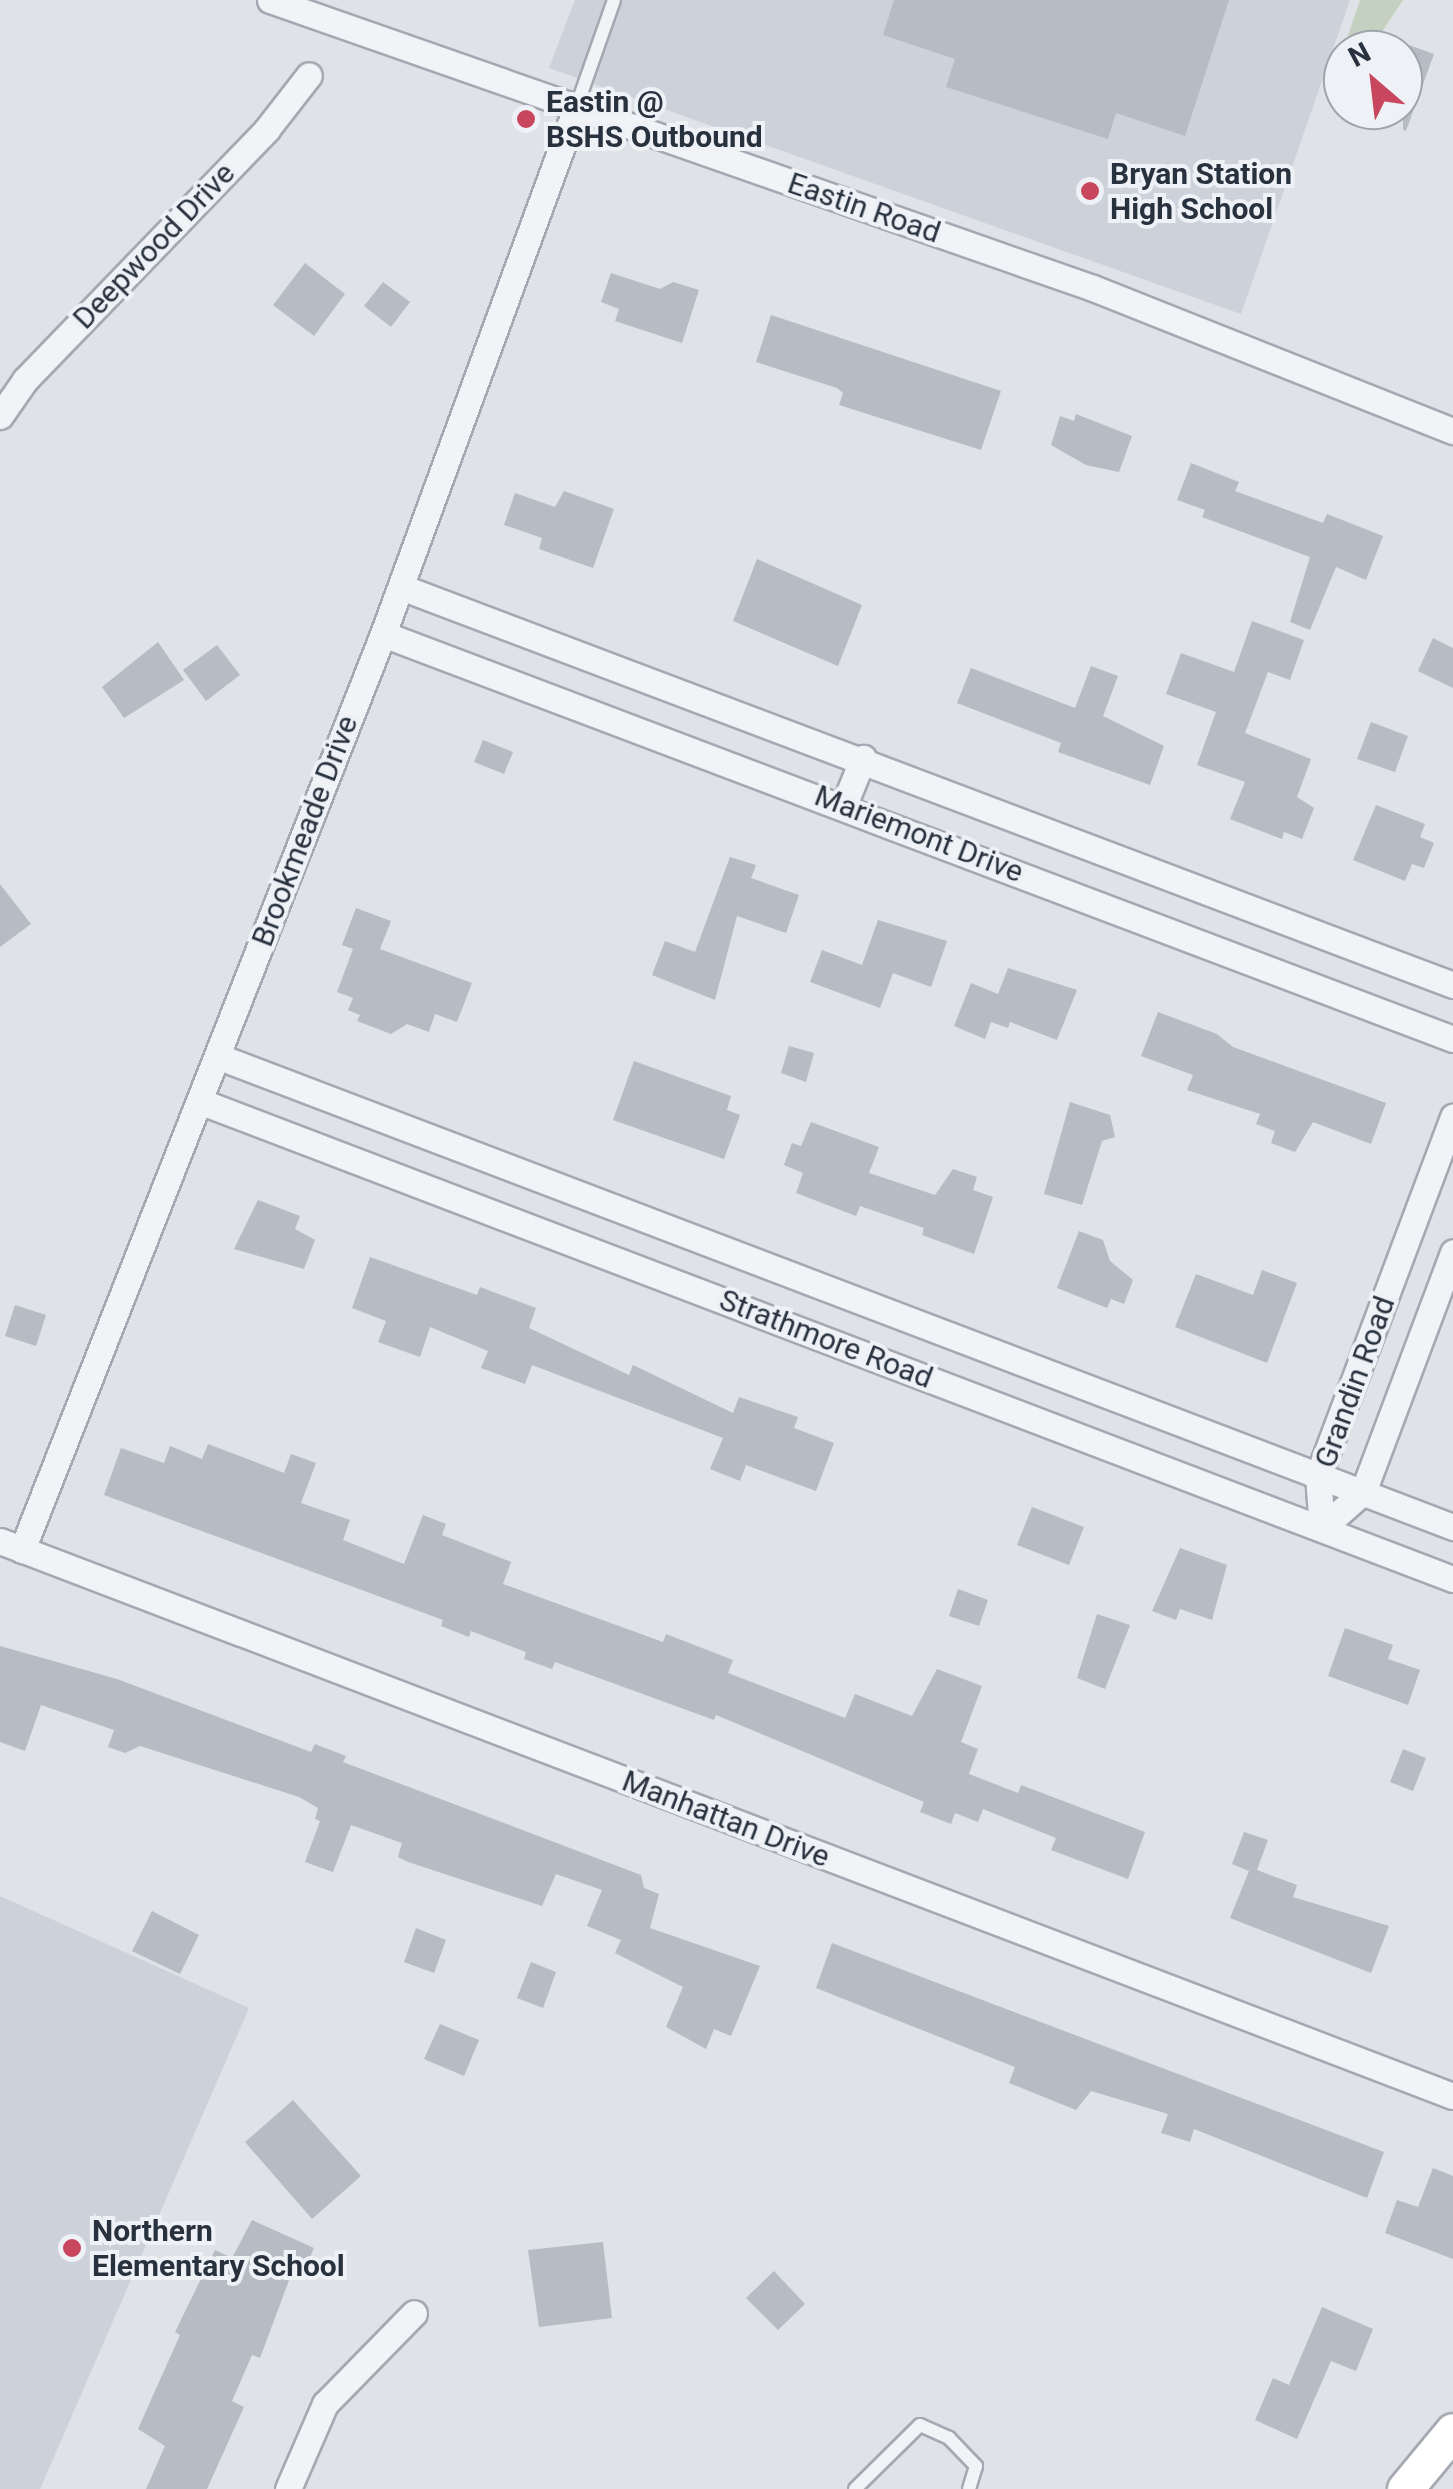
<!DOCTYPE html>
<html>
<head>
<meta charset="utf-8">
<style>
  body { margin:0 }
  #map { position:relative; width:1453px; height:2489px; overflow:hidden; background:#dfe2e7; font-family:Roboto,sans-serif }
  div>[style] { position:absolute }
  .built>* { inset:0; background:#cdd1d9 }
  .green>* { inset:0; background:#c5d1c0 }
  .building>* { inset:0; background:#b6bcc4 }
  .roads { filter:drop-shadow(2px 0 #a4a9b1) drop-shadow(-2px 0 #a4a9b1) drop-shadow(0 2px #a4a9b1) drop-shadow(0 -2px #a4a9b1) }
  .lane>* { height:12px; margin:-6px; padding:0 6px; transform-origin:6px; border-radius:6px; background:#f1f3f6 }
  .street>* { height:25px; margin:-12.5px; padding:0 12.5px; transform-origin:12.5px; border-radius:12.5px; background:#f1f3f6 }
  .secondary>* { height:35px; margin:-17.5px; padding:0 17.5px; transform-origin:17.5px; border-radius:17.5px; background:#fff }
  .dots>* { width:28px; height:28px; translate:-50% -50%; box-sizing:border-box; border:5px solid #eef1f5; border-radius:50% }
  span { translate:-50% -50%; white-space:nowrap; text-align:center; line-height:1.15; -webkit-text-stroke:8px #eef1f5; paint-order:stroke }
  .poi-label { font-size:30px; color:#28313e; font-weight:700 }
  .left { translate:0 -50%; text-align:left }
  .street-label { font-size:30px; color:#28313e }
  .north { position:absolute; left:1323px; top:30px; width:100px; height:100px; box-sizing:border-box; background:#eef1f5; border:2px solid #9fa4ac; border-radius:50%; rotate:332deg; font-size:28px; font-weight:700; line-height:40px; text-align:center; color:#28313e }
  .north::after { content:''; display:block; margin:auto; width:35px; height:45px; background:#c9475e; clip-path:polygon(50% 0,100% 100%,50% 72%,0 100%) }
</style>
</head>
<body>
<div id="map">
  <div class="built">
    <i style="clip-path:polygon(575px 0,1350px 0,1241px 314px,549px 68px)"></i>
    <i style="clip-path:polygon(0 1896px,249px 2008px,40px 2489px,0 2489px)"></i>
  </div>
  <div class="green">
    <i style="clip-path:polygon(1360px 0,1403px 0,1370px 50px,1343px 50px)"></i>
  </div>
  <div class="building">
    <i style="clip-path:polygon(894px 0,1229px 0,1185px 136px,1116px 113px,1108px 139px,946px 87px,955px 59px,883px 35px)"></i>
    <i style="clip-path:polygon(1403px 43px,1434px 54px,1406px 131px,1403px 130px)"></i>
    <i style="clip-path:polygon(305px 263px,345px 294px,314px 336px,273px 305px)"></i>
    <i style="clip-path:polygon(611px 273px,660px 289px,673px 282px,699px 290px,682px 343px,615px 321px,619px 309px,601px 302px)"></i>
    <i style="clip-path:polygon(383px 282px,410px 302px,391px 327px,364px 306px)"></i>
    <i style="clip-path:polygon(771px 315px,1001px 391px,981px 450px,839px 405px,843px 393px,837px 388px,756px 362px)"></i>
    <i style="clip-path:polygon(1076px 414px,1132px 436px,1119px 472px,1086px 465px,1051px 445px,1060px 416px,1074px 421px)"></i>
    <i style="clip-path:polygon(1191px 463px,1239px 482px,1235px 491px,1323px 523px,1327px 514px,1383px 536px,1366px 580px,1336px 567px,1310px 630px,1290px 622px,1310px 557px,1202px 517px,1205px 510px,1177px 500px)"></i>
    <i style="clip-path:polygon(564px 491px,614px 509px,593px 568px,539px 549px,542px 538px,504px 525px,515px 493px,555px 507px)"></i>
    <i style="clip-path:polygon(757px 559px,862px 605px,838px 666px,733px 621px)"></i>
    <i style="clip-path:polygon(1252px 621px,1304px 640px,1290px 680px,1268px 672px,1245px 733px,1311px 759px,1297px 797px,1314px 808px,1302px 839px,1284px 832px,1282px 839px,1230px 819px,1245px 782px,1197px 765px,1216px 712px,1166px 694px,1181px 653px,1234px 672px)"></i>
    <i style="clip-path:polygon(1433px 638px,1453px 648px,1453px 688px,1418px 671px)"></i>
    <i style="clip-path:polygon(158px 642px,184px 680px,124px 718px,102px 687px)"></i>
    <i style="clip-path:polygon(217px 645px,240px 675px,206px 701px,183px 670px)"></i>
    <i style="clip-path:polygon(1091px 666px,1118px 676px,1103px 716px,1164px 746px,1150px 785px,1058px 752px,1061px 743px,957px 703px,971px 668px,1075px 708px)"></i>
    <i style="clip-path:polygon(1371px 722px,1408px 736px,1395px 772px,1357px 759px)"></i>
    <i style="clip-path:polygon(483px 740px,513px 752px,504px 774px,474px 762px)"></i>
    <i style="clip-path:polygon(1376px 805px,1425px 824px,1420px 837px,1434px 843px,1424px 868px,1412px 864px,1405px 881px,1353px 860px)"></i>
    <i style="clip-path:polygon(730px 857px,756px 865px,751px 878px,799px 895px,786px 933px,737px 916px,715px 1000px,652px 975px,665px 941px,695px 952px)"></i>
    <i style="clip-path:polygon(0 884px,31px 924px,0 947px)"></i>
    <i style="clip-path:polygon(356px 908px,391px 921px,380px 949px,472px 983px,457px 1022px,435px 1014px,429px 1032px,407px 1024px,391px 1034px,357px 1021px,360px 1015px,348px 1010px,353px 998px,337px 992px,353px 949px,342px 945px)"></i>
    <i style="clip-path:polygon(878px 920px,947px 941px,931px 987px,893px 973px,880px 1008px,810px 982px,822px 950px,862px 965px)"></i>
    <i style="clip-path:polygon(1008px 968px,1077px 990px,1057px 1040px,1010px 1022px,1008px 1028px,991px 1022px,985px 1039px,954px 1026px,971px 983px,998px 994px)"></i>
    <i style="clip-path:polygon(1158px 1012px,1217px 1034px,1233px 1047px,1386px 1103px,1371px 1144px,1313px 1122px,1295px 1152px,1271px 1143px,1275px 1131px,1256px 1124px,1260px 1114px,1187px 1090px,1193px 1075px,1141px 1056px)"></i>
    <i style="clip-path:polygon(789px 1046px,814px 1053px,806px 1082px,781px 1073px)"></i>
    <i style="clip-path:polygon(634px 1061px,731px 1096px,727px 1110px,740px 1115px,724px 1159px,613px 1120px)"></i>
    <i style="clip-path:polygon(1070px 1102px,1110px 1115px,1115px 1137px,1102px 1141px,1082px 1205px,1044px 1194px)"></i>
    <i style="clip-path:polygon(811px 1122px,879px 1147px,869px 1173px,935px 1195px,953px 1169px,977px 1177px,973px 1190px,993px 1197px,974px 1254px,922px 1235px,924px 1228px,860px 1206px,856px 1216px,796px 1193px,803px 1173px,784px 1165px,792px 1143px,801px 1146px)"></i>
    <i style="clip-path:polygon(258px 1200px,300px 1216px,295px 1229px,315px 1240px,304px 1269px,234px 1249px)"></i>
    <i style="clip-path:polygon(1079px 1231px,1103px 1240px,1110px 1261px,1133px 1280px,1124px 1304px,1111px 1299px,1107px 1308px,1057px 1288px)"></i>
    <i style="clip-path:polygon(370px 1257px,477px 1295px,480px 1287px,536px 1308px,529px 1328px,629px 1375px,633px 1365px,733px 1413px,739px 1397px,798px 1417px,794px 1428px,834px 1443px,816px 1491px,746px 1465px,740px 1481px,710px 1469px,723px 1438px,532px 1365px,525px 1384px,481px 1368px,488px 1351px,430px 1327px,420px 1357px,378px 1342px,386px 1321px,352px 1308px)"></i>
    <i style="clip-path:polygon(1262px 1270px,1297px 1283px,1267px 1363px,1175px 1327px,1196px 1274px,1253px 1295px)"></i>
    <i style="clip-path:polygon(15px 1305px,46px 1315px,36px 1346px,5px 1336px)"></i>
    <i style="clip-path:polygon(208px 1444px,284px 1473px,291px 1454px,316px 1463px,301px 1503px,350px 1520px,343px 1540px,404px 1564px,423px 1515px,446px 1524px,442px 1535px,511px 1562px,503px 1584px,663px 1642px,666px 1634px,733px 1660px,728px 1673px,845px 1718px,855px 1694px,912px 1716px,937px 1669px,982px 1686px,961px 1742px,978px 1749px,969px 1774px,1018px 1793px,1021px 1785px,1145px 1832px,1128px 1879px,1051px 1850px,1056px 1838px,983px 1809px,978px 1822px,955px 1813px,951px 1824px,920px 1812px,924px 1802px,716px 1715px,714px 1720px,555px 1662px,552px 1669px,524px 1659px,526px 1652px,471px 1631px,469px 1637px,441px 1626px,443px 1620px,104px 1495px,121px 1448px,164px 1463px,170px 1446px,202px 1459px)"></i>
    <i style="clip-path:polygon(1032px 1507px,1084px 1527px,1069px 1565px,1017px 1545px)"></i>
    <i style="clip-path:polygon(1180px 1548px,1227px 1565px,1212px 1620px,1180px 1609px,1176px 1620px,1152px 1611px)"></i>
    <i style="clip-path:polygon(958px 1589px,988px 1600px,979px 1626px,949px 1616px)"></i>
    <i style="clip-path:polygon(1097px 1614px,1130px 1625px,1105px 1689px,1077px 1678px)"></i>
    <i style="clip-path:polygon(1345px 1628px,1393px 1645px,1388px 1659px,1420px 1670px,1408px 1705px,1328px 1676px)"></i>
    <i style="clip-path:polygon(0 1646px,117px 1679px,311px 1752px,315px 1744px,346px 1756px,343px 1762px,641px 1875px,644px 1888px,659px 1894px,650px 1928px,760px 1966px,731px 2036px,714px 2029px,706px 2049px,666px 2027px,683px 1987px,615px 1953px,621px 1940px,587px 1926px,602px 1890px,556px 1874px,542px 1906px,408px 1862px,398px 1857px,402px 1843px,351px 1825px,333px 1872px,305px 1862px,320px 1821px,315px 1819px,318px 1808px,299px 1797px,140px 1746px,125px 1753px,108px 1747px,114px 1730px,41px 1705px,25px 1751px,0 1742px)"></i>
    <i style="clip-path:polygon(1403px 1749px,1426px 1758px,1413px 1791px,1390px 1782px)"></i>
    <i style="clip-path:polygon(1244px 1832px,1268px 1840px,1257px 1870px,1297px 1885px,1293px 1897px,1389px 1926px,1371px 1973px,1230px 1918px,1249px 1871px,1232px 1864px)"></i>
    <i style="clip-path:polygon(152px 1911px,199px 1935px,180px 1974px,132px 1951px)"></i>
    <i style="clip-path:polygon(416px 1928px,446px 1940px,434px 1973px,404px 1962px)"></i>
    <i style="clip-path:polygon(832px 1943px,1384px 2152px,1367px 2198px,1194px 2129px,1190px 2142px,1161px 2133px,1168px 2114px,1091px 2091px,1076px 2110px,1009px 2083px,1015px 2067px,816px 1988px)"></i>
    <i style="clip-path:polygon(531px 1962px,556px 1972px,543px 2008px,517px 1998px)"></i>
    <i style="clip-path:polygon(440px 2024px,479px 2040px,464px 2076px,424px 2059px)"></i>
    <i style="clip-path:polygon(293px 2100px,361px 2176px,312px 2219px,245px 2142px)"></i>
    <i style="clip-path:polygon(1433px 2168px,1453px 2176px,1453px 2259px,1385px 2233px,1397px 2200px,1418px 2207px)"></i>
    <i style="clip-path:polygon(252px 2220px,314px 2248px,301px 2279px,291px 2275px,260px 2358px,252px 2355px,232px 2401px,244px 2407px,207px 2489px,146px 2489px,165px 2446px,138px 2429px,180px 2335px,175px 2332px,215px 2250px,232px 2258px)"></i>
    <i style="clip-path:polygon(603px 2242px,612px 2318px,539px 2327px,528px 2250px)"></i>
    <i style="clip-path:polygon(774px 2271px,805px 2304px,778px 2330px,746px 2298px)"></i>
    <i style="clip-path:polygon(1322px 2307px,1373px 2329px,1356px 2371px,1331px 2361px,1297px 2439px,1255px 2420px,1273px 2378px,1289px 2385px)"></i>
  </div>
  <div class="roads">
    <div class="lane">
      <i style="left:576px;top:108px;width:114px;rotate:-70.6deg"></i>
      <i style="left:855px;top:2489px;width:91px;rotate:-44.6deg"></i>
      <i style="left:920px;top:2425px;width:32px;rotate:24deg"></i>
      <i style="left:949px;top:2438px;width:39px;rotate:46deg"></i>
      <i style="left:976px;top:2466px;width:24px;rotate:107deg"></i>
    </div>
    <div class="street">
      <i style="left:270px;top:0;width:872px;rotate:19.29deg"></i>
      <i style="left:1093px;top:288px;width:387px;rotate:21.7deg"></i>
      <i style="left:0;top:416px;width:44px;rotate:-55.2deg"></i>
      <i style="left:25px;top:380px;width:349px;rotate:-46deg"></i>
      <i style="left:267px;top:129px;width:68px;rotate:-52.1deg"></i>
      <i style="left:401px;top:587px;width:1125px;rotate:20.72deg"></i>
      <i style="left:383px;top:634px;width:1144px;rotate:20.73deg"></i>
      <i style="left:844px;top:805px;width:51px;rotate:-68deg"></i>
      <i style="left:217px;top:1056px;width:1323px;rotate:20.86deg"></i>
      <i style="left:199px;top:1101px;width:1342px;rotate:20.87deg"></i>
      <i style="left:1322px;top:1528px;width:52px;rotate:-94.4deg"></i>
      <i style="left:1318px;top:1476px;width:384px;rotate:-69.4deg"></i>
      <i style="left:1322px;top:1528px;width:55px;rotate:-41.3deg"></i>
      <i style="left:1363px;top:1492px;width:256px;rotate:-69.4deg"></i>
      <i style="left:0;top:1541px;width:1555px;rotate:20.91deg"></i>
      <i style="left:22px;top:1550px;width:985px;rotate:-68.49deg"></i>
      <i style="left:383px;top:634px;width:560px;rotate:-69.85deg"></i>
      <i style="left:288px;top:2489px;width:93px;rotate:-66.5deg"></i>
      <i style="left:325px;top:2404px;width:127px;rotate:-45.6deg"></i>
    </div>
    <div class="secondary">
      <i style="left:1405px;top:2489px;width:75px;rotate:-50.4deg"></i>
    </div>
  </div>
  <div class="dots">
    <i style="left:526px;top:119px;background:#c9475e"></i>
    <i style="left:1090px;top:191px;background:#c9475e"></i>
    <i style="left:72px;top:2248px;background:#c9475e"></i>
  </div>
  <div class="poi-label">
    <span class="left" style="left:546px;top:119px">Eastin @<br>BSHS Outbound</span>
    <span class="left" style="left:1110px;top:191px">Bryan Station<br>High School</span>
    <span class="left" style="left:92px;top:2248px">Northern<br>Elementary School</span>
  </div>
  <div class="street-label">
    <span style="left:864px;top:208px;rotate:19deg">Eastin Road</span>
    <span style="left:154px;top:246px;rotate:-46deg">Deepwood Drive</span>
    <span style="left:305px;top:831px;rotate:-69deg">Brookmeade Drive</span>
    <span style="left:919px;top:834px;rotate:21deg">Mariemont Drive</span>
    <span style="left:826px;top:1339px;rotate:21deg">Strathmore Road</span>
    <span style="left:1355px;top:1382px;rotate:-70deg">Grandin Road</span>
    <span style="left:726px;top:1819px;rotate:21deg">Manhattan Drive</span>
  </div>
  <div class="north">N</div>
</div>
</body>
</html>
